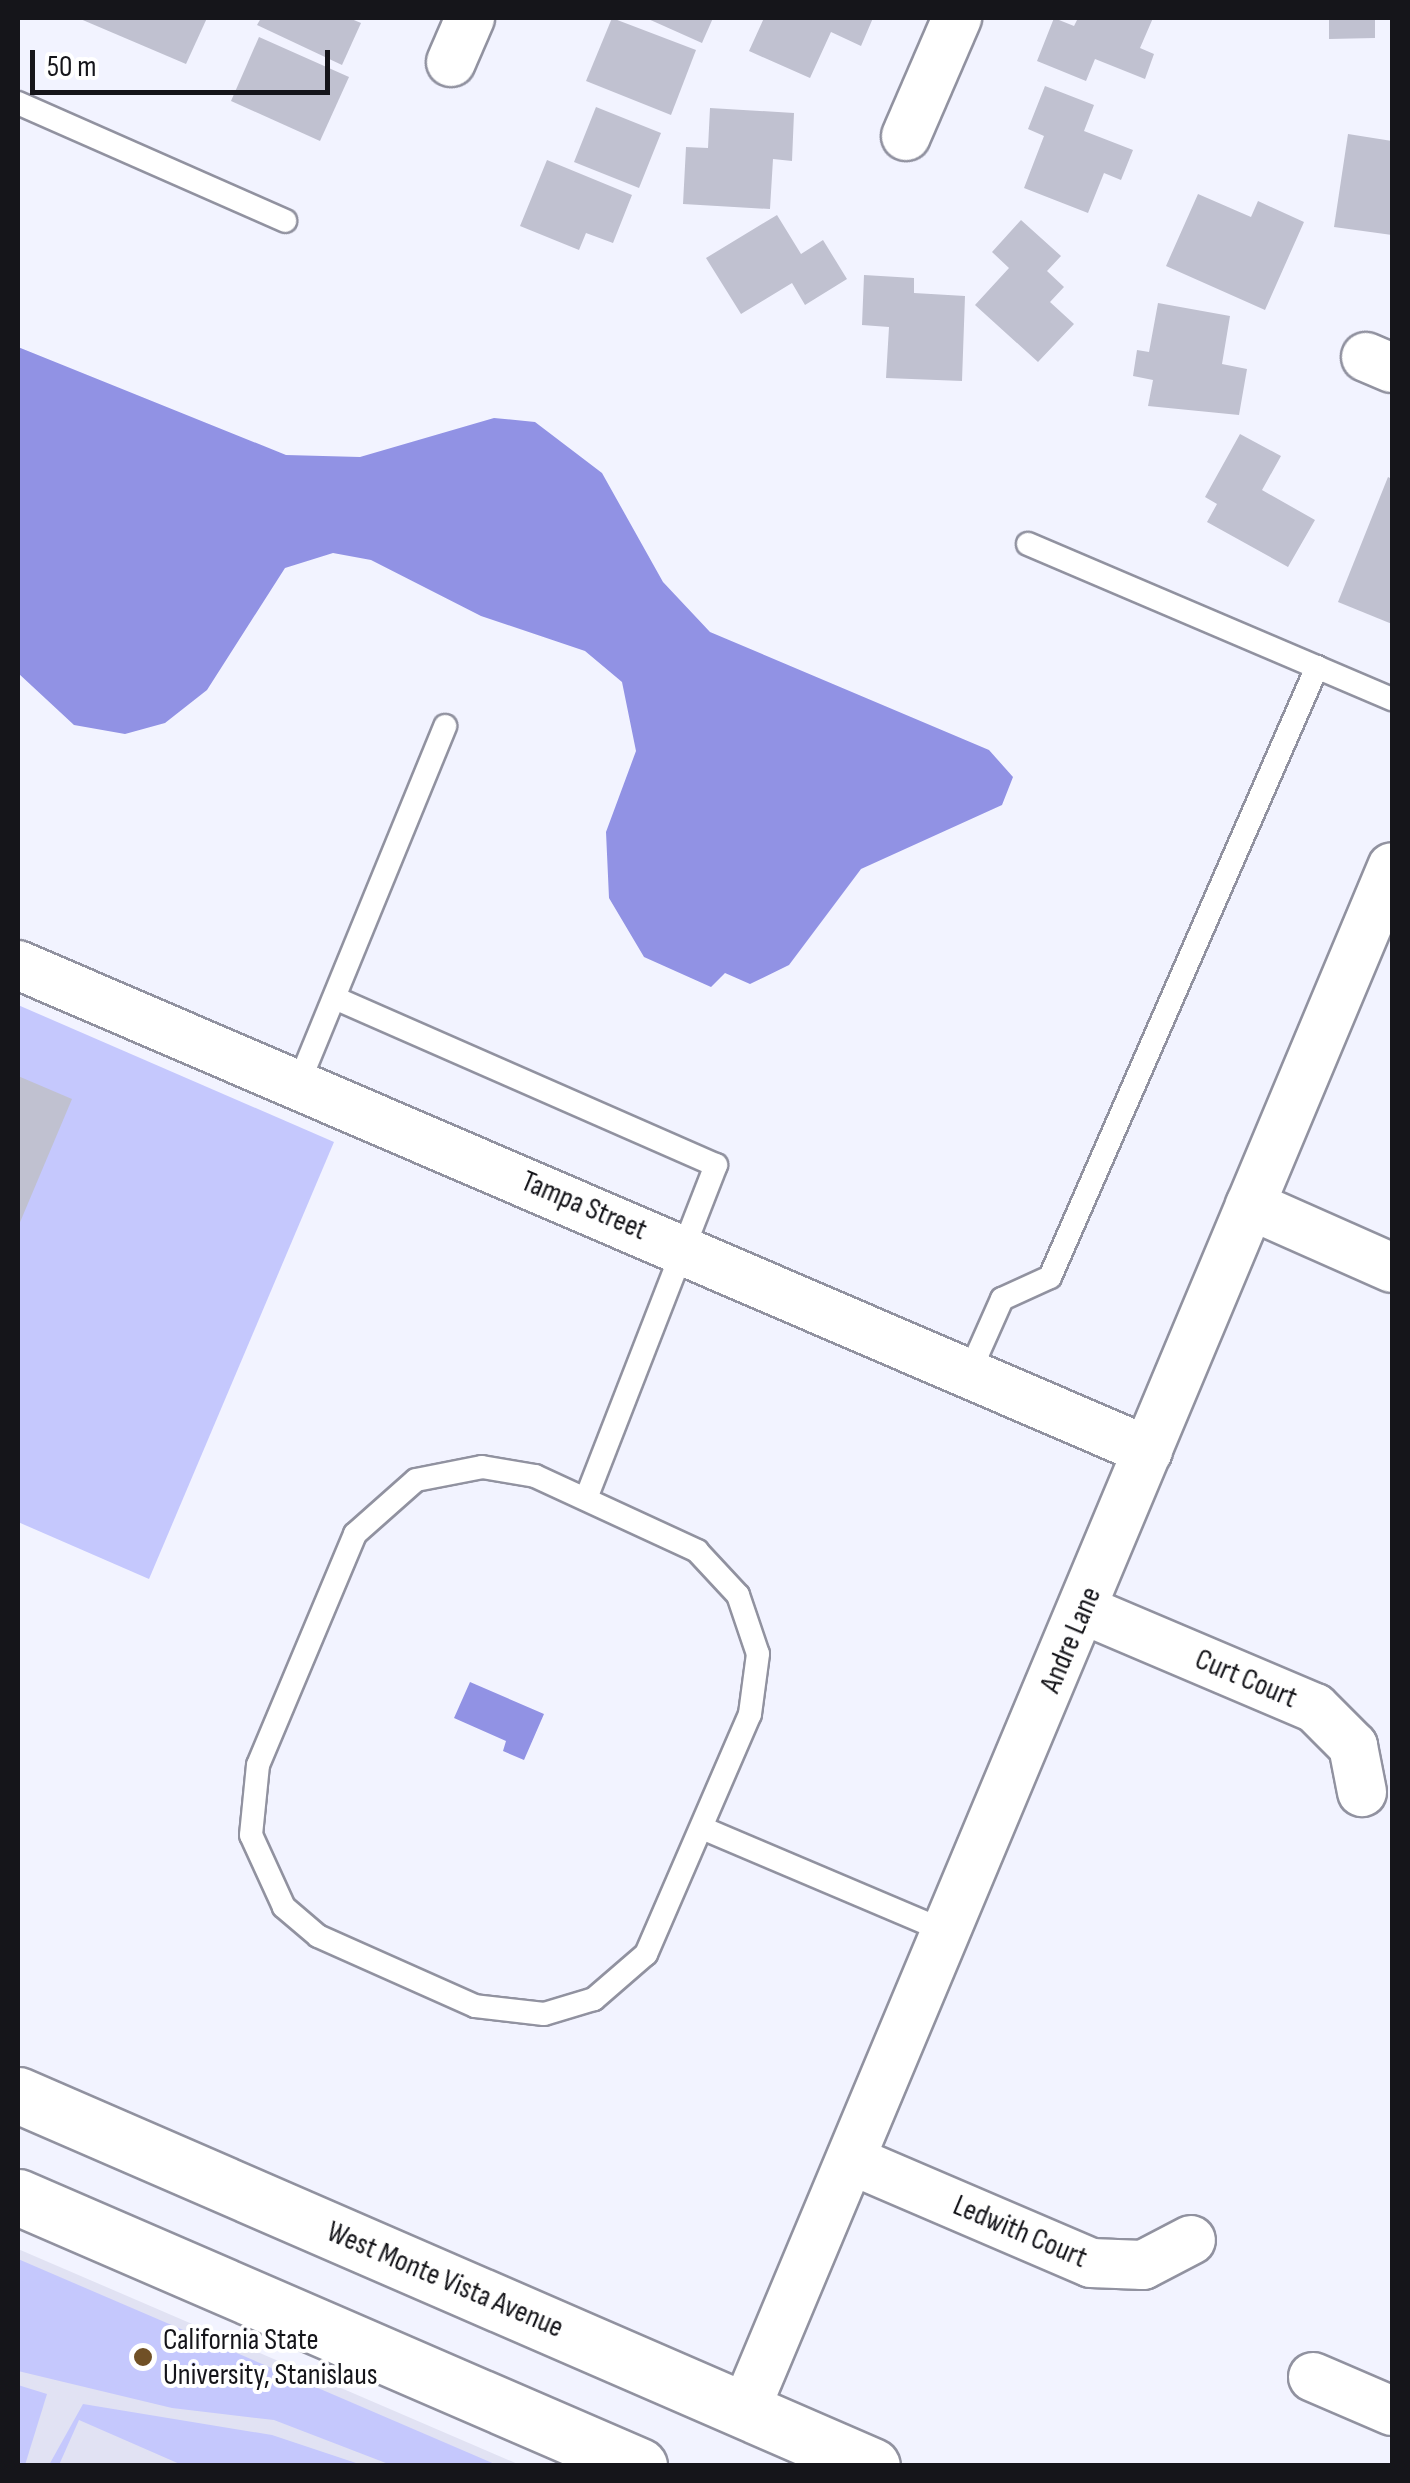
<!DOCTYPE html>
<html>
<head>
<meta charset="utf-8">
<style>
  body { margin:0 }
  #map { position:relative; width:1410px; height:2483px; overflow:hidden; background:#f2f3ff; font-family:"Sofia Sans Condensed",sans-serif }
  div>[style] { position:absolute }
  .built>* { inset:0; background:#e1e2f3 }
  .green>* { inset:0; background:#c5c8fd }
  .water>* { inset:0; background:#9192e4 }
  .building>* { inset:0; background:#c0c1d0 }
  .roads { filter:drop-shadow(2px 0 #9192a0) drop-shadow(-2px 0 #9192a0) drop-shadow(0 2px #9192a0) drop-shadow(0 -2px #9192a0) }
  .service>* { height:22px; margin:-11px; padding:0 11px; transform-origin:11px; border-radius:11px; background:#fff }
  .minor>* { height:48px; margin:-24px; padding:0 24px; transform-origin:24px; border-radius:24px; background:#fff }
  .secondary>* { height:55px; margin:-27.5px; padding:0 27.5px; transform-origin:27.5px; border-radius:27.5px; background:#fff }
  .dots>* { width:28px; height:28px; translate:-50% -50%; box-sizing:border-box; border:5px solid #fff; border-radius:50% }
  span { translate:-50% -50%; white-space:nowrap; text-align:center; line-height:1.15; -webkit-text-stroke:8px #fff; paint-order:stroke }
  .street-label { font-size:30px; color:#15151a }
  .poi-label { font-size:30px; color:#15151a }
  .left { translate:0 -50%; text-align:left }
  .frame { position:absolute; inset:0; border:20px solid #15151a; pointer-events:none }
  .scale { position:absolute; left:30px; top:50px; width:300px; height:45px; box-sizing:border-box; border:5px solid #15151a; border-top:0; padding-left:12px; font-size:30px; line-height:35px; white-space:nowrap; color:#15151a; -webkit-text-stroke:8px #fff; paint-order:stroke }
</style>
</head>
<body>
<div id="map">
  <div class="built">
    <i style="clip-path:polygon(18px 2249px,520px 2465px,18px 2465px)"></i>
  </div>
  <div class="green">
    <i style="clip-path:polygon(18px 1005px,334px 1142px,149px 1579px,18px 1522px)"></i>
    <i style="clip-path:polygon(18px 2259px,497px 2465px,391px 2465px,274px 2420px,172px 2408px,18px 2371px)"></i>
    <i style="clip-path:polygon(18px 2385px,47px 2394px,25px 2465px,18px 2465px)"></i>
    <i style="clip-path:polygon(83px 2404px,272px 2435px,362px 2465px,182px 2465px,79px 2420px,59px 2465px,49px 2465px)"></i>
  </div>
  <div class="water">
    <i style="clip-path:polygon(18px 347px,286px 455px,360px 457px,494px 418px,535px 422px,602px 473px,663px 582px,710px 632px,989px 750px,1013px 777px,1002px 805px,861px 869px,789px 965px,750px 984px,725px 973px,711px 987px,644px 957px,609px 898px,606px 832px,636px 751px,622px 682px,585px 651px,481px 616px,371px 560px,333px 553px,285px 568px,207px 690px,165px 723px,125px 734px,74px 725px,18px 673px)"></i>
    <i style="clip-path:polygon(470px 1682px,544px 1714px,524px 1760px,503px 1751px,506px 1741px,454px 1718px)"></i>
  </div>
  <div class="building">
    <i style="clip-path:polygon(78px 18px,207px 18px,186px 64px)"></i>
    <i style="clip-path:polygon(261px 18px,349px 18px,361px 23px,342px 65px,257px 25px)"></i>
    <i style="clip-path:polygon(612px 18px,696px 50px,671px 115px,586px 81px)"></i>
    <i style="clip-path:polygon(646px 18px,713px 18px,702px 43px)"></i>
    <i style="clip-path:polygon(764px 18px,873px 18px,861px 46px,831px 32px,810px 78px,749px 51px)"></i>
    <i style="clip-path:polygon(1054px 18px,1074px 26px,1078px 18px,1153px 18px,1140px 48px,1154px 54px,1145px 79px,1095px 59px,1086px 81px,1037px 61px)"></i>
    <i style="clip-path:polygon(1329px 18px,1375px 18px,1375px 38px,1329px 39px)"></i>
    <i style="clip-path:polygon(259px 37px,349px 77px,320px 141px,231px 101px)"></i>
    <i style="clip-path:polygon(1045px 86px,1094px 105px,1084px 131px,1133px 150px,1121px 180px,1104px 173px,1088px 213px,1024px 188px,1044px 136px,1028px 129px)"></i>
    <i style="clip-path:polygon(596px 107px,661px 133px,639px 188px,574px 162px)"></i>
    <i style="clip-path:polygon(710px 108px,794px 113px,792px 161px,773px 159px,770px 209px,683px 204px,686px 147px,708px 148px)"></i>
    <i style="clip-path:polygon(1348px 134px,1392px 141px,1392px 235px,1334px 227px)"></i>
    <i style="clip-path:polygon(547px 160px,632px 195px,613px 243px,586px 233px,579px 250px,520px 226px)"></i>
    <i style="clip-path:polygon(1198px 194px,1251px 217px,1258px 201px,1304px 222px,1265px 310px,1166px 266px)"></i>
    <i style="clip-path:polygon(777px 215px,801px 254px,823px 240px,847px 279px,805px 305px,792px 283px,741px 314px,706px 258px)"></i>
    <i style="clip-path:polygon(1021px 220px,1061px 256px,1047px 271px,1064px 287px,1050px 302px,1074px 324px,1038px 362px,975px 305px,1009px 268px,992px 252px)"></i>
    <i style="clip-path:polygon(864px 275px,914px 278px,914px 293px,965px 296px,962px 381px,886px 378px,889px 327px,862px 325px)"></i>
    <i style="clip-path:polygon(1158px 303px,1230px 316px,1222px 364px,1247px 369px,1239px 415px,1148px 406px,1153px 380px,1133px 376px,1137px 350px,1149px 352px)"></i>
    <i style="clip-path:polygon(1240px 434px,1281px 456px,1262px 490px,1315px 520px,1288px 567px,1207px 522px,1217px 504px,1205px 497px)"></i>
    <i style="clip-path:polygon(1388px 477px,1392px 479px,1392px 624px,1338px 602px)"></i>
    <i style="clip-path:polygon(18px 1076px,72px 1099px,18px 1227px)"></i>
  </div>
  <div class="roads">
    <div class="service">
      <i style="left:18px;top:103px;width:292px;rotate:23.8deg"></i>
      <i style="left:1028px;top:544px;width:396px;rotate:23.1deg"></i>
      <i style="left:335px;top:998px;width:416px;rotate:23.7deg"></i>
      <i style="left:716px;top:1165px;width:357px;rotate:111.3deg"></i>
      <i style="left:298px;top:1085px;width:388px;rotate:-67.7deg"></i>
      <i style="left:970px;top:1371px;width:79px;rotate:-66deg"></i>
      <i style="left:1002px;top:1299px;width:53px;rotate:-24.6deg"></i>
      <i style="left:1050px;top:1277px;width:666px;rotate:-66.36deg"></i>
      <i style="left:482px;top:1467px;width:54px;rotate:9.6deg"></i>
      <i style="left:535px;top:1476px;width:179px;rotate:24.8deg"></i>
      <i style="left:697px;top:1551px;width:60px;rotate:47deg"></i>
      <i style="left:738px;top:1595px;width:62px;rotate:71.3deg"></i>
      <i style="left:758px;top:1654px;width:61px;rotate:97.6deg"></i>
      <i style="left:750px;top:1714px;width:262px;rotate:113.4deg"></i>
      <i style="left:646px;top:1954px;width:69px;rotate:139.1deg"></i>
      <i style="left:594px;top:1999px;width:52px;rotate:163.3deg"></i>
      <i style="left:544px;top:2014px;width:69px;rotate:-173.4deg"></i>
      <i style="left:475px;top:2006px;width:172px;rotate:-156deg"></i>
      <i style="left:318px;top:1936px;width:45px;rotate:-139.5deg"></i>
      <i style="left:284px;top:1907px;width:79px;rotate:-114.6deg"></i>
      <i style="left:251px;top:1835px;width:70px;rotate:-84.3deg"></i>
      <i style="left:258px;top:1765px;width:251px;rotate:-67.2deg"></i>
      <i style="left:355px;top:1534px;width:81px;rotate:-41.5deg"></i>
      <i style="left:416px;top:1480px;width:67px;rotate:-11.1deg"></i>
      <i style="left:702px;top:1828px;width:266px;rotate:23deg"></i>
    </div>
    <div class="minor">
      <i style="left:451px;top:62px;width:48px;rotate:-66.6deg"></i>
      <i style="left:906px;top:136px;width:129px;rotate:-66.6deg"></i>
      <i style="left:1366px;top:357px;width:28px;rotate:23deg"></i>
      <i style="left:18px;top:965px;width:1230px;rotate:23.27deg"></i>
      <i style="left:1250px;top:1205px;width:155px;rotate:23.9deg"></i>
      <i style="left:1084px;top:1610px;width:251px;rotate:23deg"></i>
      <i style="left:1315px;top:1708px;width:54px;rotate:45deg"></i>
      <i style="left:1353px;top:1746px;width:47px;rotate:78.9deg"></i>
      <i style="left:851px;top:2160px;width:261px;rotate:23.2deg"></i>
      <i style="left:1091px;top:2263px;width:52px;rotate:2.2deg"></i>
      <i style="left:1143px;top:2265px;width:54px;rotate:-27.5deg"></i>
      <i style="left:1313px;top:2377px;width:86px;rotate:23.3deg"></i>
      <i style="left:745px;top:2410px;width:1673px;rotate:-67.25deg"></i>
    </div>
    <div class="secondary">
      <i style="left:18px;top:2095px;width:931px;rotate:23.48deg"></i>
      <i style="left:18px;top:2197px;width:677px;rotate:23.42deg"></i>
    </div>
  </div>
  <div class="dots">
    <i style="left:143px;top:2357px;background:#705026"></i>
  </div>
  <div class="street-label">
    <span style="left:584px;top:1206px;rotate:23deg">Tampa Street</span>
    <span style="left:1071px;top:1640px;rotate:-67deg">Andre Lane</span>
    <span style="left:1246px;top:1679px;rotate:23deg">Curt Court</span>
    <span style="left:1020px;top:2232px;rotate:23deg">Ledwith Court</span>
    <span style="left:445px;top:2280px;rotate:23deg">West Monte Vista Avenue</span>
  </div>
  <div class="poi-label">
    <span class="left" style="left:163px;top:2357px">California State<br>University, Stanislaus</span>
  </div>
  <div class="frame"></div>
  <div class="scale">50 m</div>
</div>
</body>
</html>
